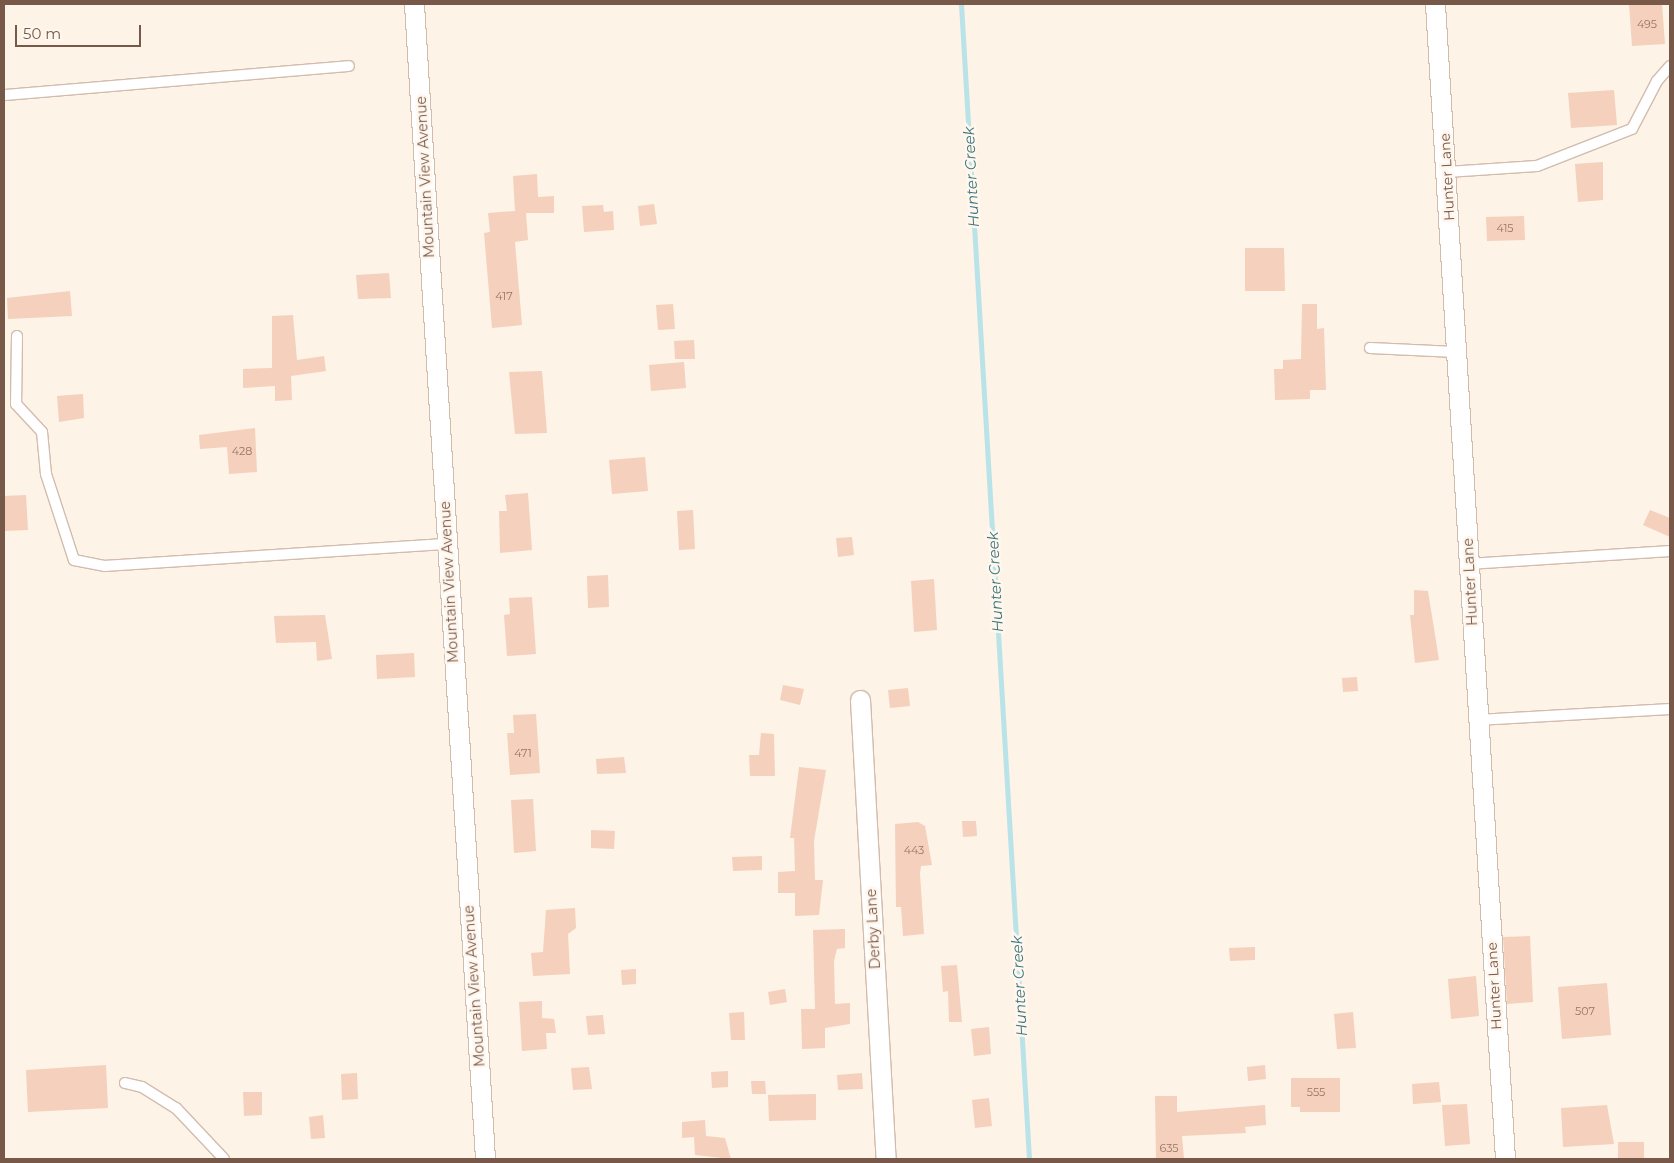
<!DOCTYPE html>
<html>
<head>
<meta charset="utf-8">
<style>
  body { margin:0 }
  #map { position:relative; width:1674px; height:1163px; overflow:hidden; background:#fdf3e6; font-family:Montserrat,sans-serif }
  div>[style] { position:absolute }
  .stream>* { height:5px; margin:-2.5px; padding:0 2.5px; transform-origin:2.5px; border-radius:2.5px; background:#b9e3e8 }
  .building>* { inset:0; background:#f4d0bd }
  .roads { filter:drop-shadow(1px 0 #d2bcae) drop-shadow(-1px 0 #d2bcae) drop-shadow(0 1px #d2bcae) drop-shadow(0 -1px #d2bcae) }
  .lane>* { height:10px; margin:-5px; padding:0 5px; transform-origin:5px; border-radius:5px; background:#fff }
  .street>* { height:19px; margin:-9.5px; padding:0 9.5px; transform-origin:9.5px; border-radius:9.5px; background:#fff }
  span { translate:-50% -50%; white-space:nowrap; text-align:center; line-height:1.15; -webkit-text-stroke:5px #fff7ee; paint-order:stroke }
  .number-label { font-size:11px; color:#977666 }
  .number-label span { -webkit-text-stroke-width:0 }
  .street-label { font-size:14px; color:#785849 }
  .water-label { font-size:15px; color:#3c767e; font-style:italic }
  .frame { position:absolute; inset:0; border:5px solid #785849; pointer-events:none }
  .scale { position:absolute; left:15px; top:25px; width:126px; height:22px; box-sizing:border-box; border:2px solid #785849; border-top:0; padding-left:6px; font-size:15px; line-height:18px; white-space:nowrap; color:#785849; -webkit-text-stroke:4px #fff7ee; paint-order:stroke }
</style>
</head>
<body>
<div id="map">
  <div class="stream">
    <i style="left:961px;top:4px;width:1157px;rotate:86.63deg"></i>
  </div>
  <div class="building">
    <i style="clip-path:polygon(1629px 4px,1662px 4px,1665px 44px,1632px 46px)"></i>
    <i style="clip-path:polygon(1614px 90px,1617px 125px,1571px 128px,1568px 93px)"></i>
    <i style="clip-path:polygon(1603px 162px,1603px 200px,1578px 202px,1575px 164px)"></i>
    <i style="clip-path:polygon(537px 174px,538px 197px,554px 196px,554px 213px,526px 213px,528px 240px,515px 242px,522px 325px,492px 328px,484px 233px,490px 232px,488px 213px,515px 211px,513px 176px)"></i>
    <i style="clip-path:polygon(654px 204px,657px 224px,640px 226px,638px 206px)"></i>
    <i style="clip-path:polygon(603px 205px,604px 212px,613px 211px,614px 230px,584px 232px,582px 206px)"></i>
    <i style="clip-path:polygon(1524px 216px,1525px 240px,1487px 241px,1486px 217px)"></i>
    <i style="clip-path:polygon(1245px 248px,1284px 248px,1285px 291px,1245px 291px)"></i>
    <i style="clip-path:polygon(389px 273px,391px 298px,358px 299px,356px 275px)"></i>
    <i style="clip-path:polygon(70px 291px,72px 316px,8px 319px,7px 298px)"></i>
    <i style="clip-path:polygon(673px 304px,675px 329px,658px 330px,656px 305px)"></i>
    <i style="clip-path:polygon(1302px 304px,1317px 304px,1317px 329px,1324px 328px,1326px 390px,1310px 390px,1310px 399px,1275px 400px,1274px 369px,1283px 369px,1283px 360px,1301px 359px)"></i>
    <i style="clip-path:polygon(293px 315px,297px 360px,324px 356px,326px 371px,291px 376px,292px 400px,275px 401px,275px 386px,243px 388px,243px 369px,272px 368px,272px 316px)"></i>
    <i style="clip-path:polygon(694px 340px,695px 359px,675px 359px,674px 341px)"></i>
    <i style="clip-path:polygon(684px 362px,686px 388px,651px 391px,649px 365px)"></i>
    <i style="clip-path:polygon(542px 371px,547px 433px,515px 434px,509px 372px)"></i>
    <i style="clip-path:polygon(83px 394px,84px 418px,59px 422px,57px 396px)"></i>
    <i style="clip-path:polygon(255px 428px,257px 472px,229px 474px,227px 447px,200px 449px,199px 435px)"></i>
    <i style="clip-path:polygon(645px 457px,648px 491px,612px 494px,609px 460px)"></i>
    <i style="clip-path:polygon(528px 493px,532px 550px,500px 553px,499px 511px,507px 511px,505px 495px)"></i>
    <i style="clip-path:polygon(26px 495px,28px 530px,4px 531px,4px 496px)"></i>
    <i style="clip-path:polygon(693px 510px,695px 549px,679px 550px,677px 511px)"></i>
    <i style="clip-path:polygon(1650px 510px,1670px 518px,1670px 537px,1643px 525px)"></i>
    <i style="clip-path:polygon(852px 537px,854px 555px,838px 557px,836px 538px)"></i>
    <i style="clip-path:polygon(608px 575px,609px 607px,588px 608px,587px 576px)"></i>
    <i style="clip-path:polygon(934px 579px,937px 630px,914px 632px,911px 581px)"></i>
    <i style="clip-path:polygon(1414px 590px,1428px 591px,1439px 660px,1415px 663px,1410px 615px,1414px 615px)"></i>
    <i style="clip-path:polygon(532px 597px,536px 654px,507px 656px,504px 615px,510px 614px,509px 598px)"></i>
    <i style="clip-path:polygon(325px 615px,332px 659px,317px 661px,316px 642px,276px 643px,274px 616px)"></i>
    <i style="clip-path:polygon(414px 653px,415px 677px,377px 679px,376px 655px)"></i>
    <i style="clip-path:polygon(1357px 677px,1358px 691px,1343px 692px,1342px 678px)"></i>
    <i style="clip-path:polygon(783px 685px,804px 689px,800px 705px,780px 700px)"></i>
    <i style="clip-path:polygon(908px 688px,910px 706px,890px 708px,888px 690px)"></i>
    <i style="clip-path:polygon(536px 714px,540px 773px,510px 775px,507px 733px,514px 733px,513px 715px)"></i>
    <i style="clip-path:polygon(761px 733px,774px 734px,775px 776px,750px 776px,749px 755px,759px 755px)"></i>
    <i style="clip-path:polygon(624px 757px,626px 773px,597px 774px,596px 759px)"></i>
    <i style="clip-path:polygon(799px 767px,826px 770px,814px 841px,815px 880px,823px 880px,819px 915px,795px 916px,795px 893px,778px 893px,778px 872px,795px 871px,794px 838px,790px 838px)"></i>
    <i style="clip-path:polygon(533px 799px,536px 851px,514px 853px,511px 800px)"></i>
    <i style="clip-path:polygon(962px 821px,976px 821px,977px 836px,963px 837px)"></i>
    <i style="clip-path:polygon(918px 822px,925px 826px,932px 865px,921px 866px,920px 874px,924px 934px,903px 936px,901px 907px,896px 907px,895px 824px)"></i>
    <i style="clip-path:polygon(591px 830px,615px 831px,614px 849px,591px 848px)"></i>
    <i style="clip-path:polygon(762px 856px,762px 870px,733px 871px,732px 857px)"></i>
    <i style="clip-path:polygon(575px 908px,576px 928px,568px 934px,570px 974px,533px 976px,531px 953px,543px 952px,546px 910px)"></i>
    <i style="clip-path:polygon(845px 929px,845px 948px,837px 949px,834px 961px,835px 1004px,850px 1003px,850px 1024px,825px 1028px,825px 1048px,802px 1049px,801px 1009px,815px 1009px,813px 930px)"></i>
    <i style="clip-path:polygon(1530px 936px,1533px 1002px,1507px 1004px,1503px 937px)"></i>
    <i style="clip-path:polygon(1255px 947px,1255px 960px,1230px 961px,1229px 948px)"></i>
    <i style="clip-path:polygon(957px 965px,962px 1022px,949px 1022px,948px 991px,943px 992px,941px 966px)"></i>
    <i style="clip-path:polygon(636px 969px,636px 984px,622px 985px,621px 970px)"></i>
    <i style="clip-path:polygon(1476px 976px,1479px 1016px,1451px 1019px,1448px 979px)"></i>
    <i style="clip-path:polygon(1607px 983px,1611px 1035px,1562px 1039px,1558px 987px)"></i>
    <i style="clip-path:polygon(785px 989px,787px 1002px,770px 1005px,768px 992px)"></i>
    <i style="clip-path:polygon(542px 1001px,542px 1018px,554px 1019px,556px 1033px,546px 1033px,547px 1049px,522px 1051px,519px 1002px)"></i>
    <i style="clip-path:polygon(744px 1012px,745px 1040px,731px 1040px,729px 1013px)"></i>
    <i style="clip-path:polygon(1353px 1012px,1356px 1048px,1337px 1049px,1334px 1014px)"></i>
    <i style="clip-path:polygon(603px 1015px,605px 1034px,588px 1035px,586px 1016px)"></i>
    <i style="clip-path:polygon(989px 1027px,991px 1054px,974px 1056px,971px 1029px)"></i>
    <i style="clip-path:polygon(106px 1065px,108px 1108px,28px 1112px,26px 1070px)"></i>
    <i style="clip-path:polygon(1265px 1065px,1266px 1079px,1248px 1081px,1247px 1067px)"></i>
    <i style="clip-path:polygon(589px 1067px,592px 1089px,573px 1090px,571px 1068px)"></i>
    <i style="clip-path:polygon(728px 1071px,728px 1087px,712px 1088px,711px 1072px)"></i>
    <i style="clip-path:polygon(357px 1073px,358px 1099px,342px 1100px,341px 1074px)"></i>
    <i style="clip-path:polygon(862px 1073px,863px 1089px,838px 1090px,837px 1075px)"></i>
    <i style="clip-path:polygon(1291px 1078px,1340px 1078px,1340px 1112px,1300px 1112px,1300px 1107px,1291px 1107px)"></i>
    <i style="clip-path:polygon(751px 1081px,765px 1081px,766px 1094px,752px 1094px)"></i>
    <i style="clip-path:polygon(1439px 1082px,1441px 1102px,1413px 1104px,1412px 1084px)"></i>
    <i style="clip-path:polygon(243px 1092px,262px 1092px,262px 1115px,244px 1116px)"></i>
    <i style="clip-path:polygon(816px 1094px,816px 1120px,769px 1121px,768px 1095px)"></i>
    <i style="clip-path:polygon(1155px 1096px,1177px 1096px,1177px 1112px,1265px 1105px,1266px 1125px,1245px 1127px,1246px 1133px,1182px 1136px,1184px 1159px,1156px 1159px)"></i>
    <i style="clip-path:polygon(989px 1098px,992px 1126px,975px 1128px,972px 1100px)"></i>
    <i style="clip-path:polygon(1467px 1104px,1470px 1144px,1445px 1146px,1442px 1105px)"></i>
    <i style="clip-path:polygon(1607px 1105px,1614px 1144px,1563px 1147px,1561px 1108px)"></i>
    <i style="clip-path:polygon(323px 1115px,325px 1138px,311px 1139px,309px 1117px)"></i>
    <i style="clip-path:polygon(705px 1120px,706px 1136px,725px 1138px,731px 1159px,695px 1155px,694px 1137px,682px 1138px,682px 1122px)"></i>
    <i style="clip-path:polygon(1618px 1142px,1644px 1142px,1644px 1159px,1618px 1159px)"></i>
  </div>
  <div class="roads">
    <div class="lane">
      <i style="left:4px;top:95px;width:346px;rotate:-4.8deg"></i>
      <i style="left:1447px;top:172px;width:90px;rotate:-3.8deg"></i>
      <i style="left:1537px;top:166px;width:102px;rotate:-21.3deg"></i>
      <i style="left:1632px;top:129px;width:54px;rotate:-62.5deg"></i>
      <i style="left:1657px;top:81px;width:20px;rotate:-49deg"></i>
      <i style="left:17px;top:336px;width:68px;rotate:90.8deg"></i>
      <i style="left:16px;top:404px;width:38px;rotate:47deg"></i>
      <i style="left:42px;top:432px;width:42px;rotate:84.6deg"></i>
      <i style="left:46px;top:474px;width:90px;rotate:72deg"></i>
      <i style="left:74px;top:560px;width:32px;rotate:11deg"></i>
      <i style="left:105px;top:566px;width:343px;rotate:-3.7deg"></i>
      <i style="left:1370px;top:348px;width:86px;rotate:2.7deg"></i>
      <i style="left:1469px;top:564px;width:201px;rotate:-3.7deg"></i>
      <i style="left:1478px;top:720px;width:192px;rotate:-3.3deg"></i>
      <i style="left:125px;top:1083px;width:17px;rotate:13deg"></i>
      <i style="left:142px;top:1087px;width:40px;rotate:32deg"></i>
      <i style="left:176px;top:1108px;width:70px;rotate:46.7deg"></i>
    </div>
    <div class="street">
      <i style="left:414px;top:4px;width:1157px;rotate:86.48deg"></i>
      <i style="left:1435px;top:4px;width:1157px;rotate:86.53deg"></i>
      <i style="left:860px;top:700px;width:460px;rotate:86.8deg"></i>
    </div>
  </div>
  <div class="number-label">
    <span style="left:1647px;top:24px">495</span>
    <span style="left:1505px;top:228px">415</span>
    <span style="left:504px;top:296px">417</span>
    <span style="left:242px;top:451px">428</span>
    <span style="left:523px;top:753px">471</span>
    <span style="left:914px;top:850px">443</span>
    <span style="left:1585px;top:1011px">507</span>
    <span style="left:1316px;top:1092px">555</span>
    <span style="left:1169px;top:1148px">635</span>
  </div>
  <div class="street-label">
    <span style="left:425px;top:177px;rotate:-93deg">Mountain View Avenue</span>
    <span style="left:1447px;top:177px;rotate:-93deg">Hunter Lane</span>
    <span style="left:449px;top:582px;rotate:-93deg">Mountain View Avenue</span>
    <span style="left:1470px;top:582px;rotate:-93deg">Hunter Lane</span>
    <span style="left:873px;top:929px;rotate:-93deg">Derby Lane</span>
    <span style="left:474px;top:986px;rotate:-94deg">Mountain View Avenue</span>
    <span style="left:1494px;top:986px;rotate:-93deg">Hunter Lane</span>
  </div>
  <div class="water-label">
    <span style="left:971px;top:177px;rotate:-93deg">Hunter Creek</span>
    <span style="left:995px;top:582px;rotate:-93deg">Hunter Creek</span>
    <span style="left:1019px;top:986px;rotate:-93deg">Hunter Creek</span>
  </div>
  <div class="frame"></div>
  <div class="scale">50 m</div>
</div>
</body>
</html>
